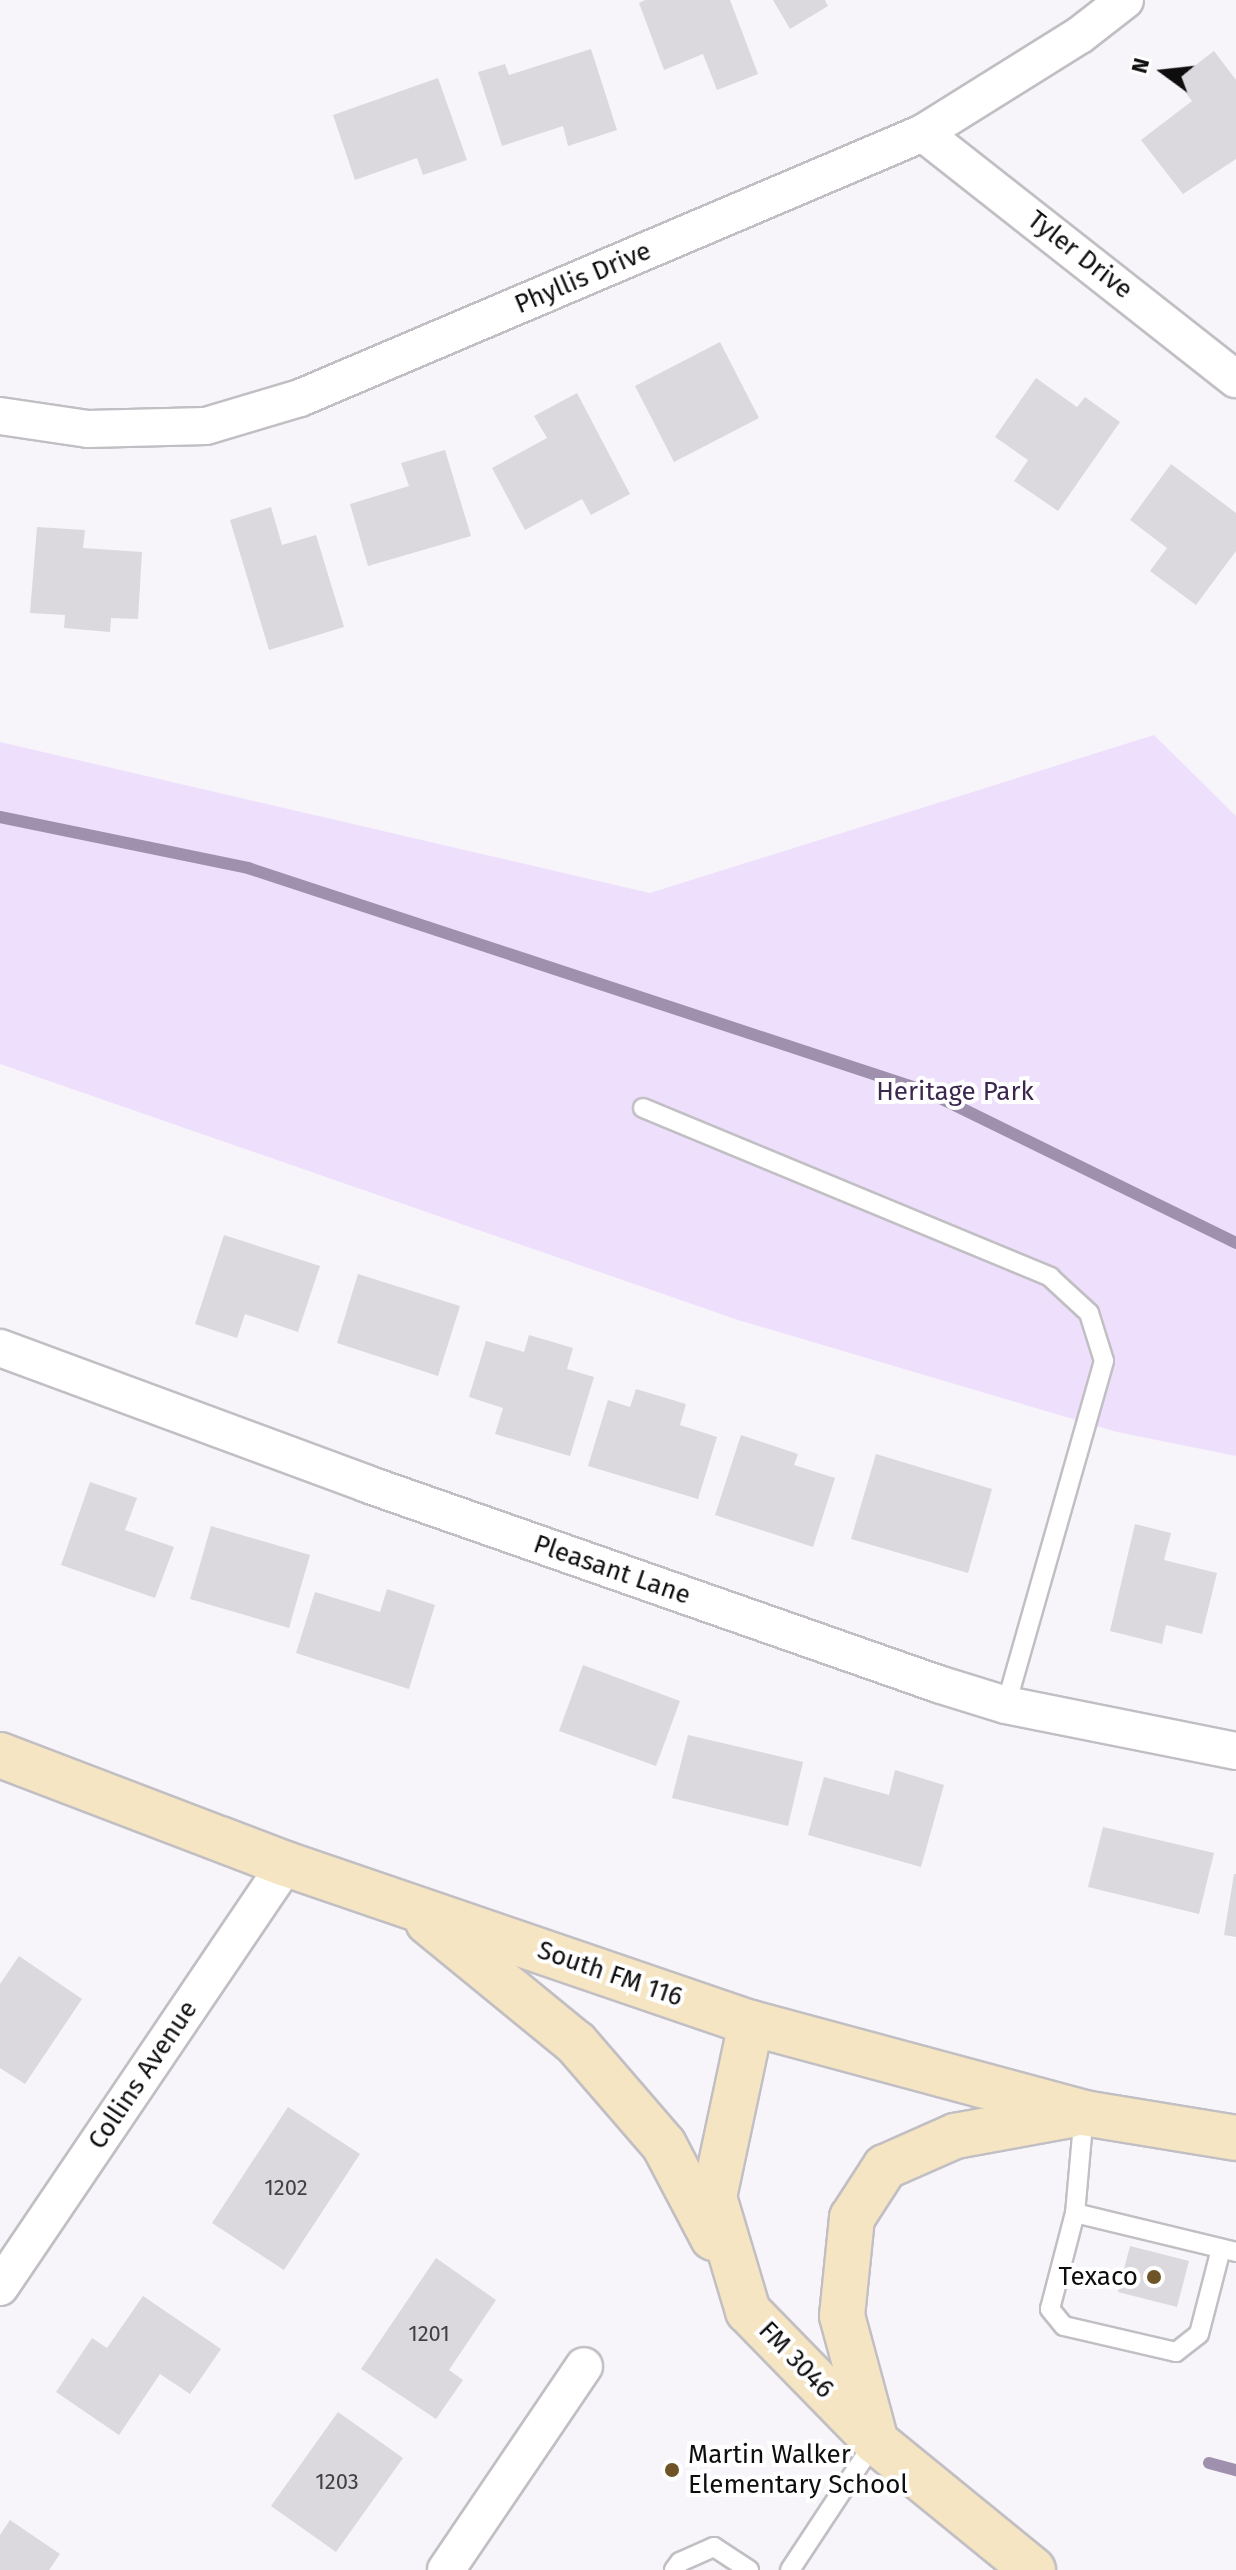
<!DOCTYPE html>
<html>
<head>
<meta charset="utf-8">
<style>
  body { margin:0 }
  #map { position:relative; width:1236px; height:2570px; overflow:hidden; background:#f7f5f9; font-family:"Fira Sans",sans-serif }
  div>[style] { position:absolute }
  .green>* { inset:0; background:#eee0fd }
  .stream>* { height:12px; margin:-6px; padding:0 6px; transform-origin:6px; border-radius:6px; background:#9f91ad }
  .building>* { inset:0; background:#dbd9dd }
  .roads { filter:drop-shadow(2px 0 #c1bfc3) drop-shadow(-2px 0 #c1bfc3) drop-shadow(0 2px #c1bfc3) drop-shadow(0 -2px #c1bfc3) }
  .lane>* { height:18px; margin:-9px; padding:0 9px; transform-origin:9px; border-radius:9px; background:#fff }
  .street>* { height:36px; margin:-18px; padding:0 18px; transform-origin:18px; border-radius:18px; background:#fff }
  .secondary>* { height:44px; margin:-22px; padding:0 22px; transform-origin:22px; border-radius:22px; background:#f6e5c2 }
  .dots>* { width:22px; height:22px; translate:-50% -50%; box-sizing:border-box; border:4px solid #fff; border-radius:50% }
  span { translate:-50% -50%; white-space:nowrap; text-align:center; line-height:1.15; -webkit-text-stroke:8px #fff; paint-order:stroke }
  .number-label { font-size:22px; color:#414142 }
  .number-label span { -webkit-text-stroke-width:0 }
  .street-label { font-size:26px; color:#0e0e0f }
  .park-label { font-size:26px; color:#3c274f }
  .poi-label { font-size:26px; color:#0e0e0f }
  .right { translate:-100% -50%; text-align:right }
  .left { translate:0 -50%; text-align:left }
  .north { position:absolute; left:1124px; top:32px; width:80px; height:80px; -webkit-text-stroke:6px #fff; paint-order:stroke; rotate:285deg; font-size:22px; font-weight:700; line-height:32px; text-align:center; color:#0e0e0f }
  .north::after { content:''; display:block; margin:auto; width:28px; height:36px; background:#0e0e0f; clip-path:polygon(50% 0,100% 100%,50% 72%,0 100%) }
</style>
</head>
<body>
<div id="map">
  <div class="green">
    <i style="clip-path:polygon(1154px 735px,1236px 816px,1236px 1456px,1117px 1432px,738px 1320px,0 1064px,0 742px,650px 893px)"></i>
  </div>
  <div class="stream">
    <i style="left:0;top:817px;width:253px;rotate:11.6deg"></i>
    <i style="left:248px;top:868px;width:716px;rotate:18.23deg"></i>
    <i style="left:928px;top:1092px;width:343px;rotate:26.1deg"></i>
    <i style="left:1209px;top:2463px;width:28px;rotate:15deg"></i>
  </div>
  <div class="building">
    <i style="clip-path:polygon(645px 0,730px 0,758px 74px,717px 90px,703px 54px,664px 70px,639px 3px)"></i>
    <i style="clip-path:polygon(773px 0,825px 0,828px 6px,790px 29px)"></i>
    <i style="clip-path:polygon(591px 49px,617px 130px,568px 146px,563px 126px,502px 146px,478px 72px,505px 64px,509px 75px)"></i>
    <i style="clip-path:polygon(1214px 51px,1236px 80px,1236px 159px,1183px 194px,1141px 140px,1192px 101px,1176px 80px)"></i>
    <i style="clip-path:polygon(438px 78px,467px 160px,423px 175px,417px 158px,355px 180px,333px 115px)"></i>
    <i style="clip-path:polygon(720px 342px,759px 418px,674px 462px,635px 386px)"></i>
    <i style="clip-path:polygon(1036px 378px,1077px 407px,1085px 397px,1120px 422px,1058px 511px,1014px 481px,1028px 460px,995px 437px)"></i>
    <i style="clip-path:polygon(577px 393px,630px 494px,591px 515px,582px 499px,525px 530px,492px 468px,547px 438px,534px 416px)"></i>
    <i style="clip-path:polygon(445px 450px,471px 536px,368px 566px,350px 504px,409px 486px,401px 463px)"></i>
    <i style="clip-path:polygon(1171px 464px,1236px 513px,1236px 551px,1196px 605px,1150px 571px,1167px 548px,1130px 520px)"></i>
    <i style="clip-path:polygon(271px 507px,282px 545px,316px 535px,344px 627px,269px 650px,230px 520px)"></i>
    <i style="clip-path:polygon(37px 527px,85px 530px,83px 548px,142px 552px,138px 619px,111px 618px,110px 632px,64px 628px,65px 615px,30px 613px)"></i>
    <i style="clip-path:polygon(224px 1235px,320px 1266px,298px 1332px,245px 1314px,237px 1338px,195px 1324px)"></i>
    <i style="clip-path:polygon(358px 1274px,460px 1306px,438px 1376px,337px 1343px)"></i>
    <i style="clip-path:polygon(529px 1335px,573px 1348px,567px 1369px,594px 1377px,570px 1456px,495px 1434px,503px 1408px,469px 1397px,486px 1341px,524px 1352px)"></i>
    <i style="clip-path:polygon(636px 1389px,686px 1404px,680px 1425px,717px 1437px,698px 1499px,588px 1466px,608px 1400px,630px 1407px)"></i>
    <i style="clip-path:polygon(741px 1435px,798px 1454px,794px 1465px,835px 1478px,813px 1547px,715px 1515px)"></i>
    <i style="clip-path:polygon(876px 1454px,992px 1489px,968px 1573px,851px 1539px)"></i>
    <i style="clip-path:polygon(90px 1482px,137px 1498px,125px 1530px,174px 1547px,155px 1598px,61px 1565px)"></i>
    <i style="clip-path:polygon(1135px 1524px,1171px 1533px,1164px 1560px,1217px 1573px,1202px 1634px,1166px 1625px,1162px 1644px,1110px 1631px)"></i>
    <i style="clip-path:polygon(211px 1526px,310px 1555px,289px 1628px,190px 1599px)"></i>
    <i style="clip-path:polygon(387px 1589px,435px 1605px,409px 1689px,296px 1653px,315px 1592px,380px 1612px)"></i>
    <i style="clip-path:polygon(583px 1665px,680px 1701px,656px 1766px,559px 1731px)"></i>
    <i style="clip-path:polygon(688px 1735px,803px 1762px,788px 1826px,672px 1798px)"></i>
    <i style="clip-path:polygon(895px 1770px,944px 1785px,921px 1867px,808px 1835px,824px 1777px,889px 1795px)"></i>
    <i style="clip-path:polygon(1103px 1827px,1214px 1853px,1199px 1914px,1088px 1887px)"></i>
    <i style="clip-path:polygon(1234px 1874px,1236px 1874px,1236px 1937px,1224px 1935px)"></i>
    <i style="clip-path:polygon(19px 1956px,82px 1999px,25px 2084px,0 2068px,0 1984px)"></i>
    <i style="clip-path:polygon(288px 2107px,360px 2154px,284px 2270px,212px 2223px)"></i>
    <i style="clip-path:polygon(1130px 2246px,1189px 2261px,1177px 2307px,1118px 2292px)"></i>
    <i style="clip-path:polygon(436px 2258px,496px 2300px,449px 2370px,463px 2380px,436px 2419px,361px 2369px)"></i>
    <i style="clip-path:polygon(143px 2296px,221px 2349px,190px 2394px,160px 2374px,119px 2435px,56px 2392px,92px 2338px,107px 2348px)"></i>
    <i style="clip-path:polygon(338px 2412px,403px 2458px,336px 2552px,271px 2506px)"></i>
    <i style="clip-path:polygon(10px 2520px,60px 2554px,49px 2570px,0 2570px,0 2535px)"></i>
  </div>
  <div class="roads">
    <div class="lane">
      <i style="left:643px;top:1108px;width:441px;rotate:22.5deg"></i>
      <i style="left:1050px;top:1277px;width:53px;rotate:42.7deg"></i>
      <i style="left:1089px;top:1313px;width:50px;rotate:72.6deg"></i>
      <i style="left:1104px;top:1361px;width:358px;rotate:105.9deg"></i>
      <i style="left:1084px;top:2113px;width:100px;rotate:95.1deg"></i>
      <i style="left:1075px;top:2213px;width:166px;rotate:13.6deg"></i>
      <i style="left:1075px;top:2213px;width:99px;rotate:104.6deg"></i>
      <i style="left:1050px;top:2309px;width:22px;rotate:51deg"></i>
      <i style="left:1064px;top:2326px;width:115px;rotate:13.1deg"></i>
      <i style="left:1176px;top:2352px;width:29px;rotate:-38deg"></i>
      <i style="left:1199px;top:2334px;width:88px;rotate:-75.5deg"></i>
      <i style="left:674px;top:2570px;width:10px;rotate:-53deg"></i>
      <i style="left:680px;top:2562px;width:37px;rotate:-24deg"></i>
      <i style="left:714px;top:2547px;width:42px;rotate:33.3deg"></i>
      <i style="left:790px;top:2570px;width:154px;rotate:-56.6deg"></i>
    </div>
    <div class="street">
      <i style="left:923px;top:133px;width:398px;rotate:38.2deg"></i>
      <i style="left:0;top:416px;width:89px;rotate:8.4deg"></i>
      <i style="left:88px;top:429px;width:118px;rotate:-1.5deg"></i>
      <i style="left:206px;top:426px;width:98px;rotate:-16.6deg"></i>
      <i style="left:300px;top:398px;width:677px;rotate:-23.04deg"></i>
      <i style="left:923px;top:133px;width:185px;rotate:-32deg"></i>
      <i style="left:1080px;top:35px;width:57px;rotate:-37.9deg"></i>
      <i style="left:0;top:1348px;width:391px;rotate:20.3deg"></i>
      <i style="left:367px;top:1484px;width:605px;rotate:19.3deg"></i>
      <i style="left:938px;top:1684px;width:71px;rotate:17.2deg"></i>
      <i style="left:1006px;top:1705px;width:235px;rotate:11.3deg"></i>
      <i style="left:0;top:2287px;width:511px;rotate:-55.94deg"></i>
      <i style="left:446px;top:2570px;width:246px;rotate:-55.9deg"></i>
    </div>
    <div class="secondary">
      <i style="left:0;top:1755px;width:306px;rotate:20.9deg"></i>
      <i style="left:286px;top:1864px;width:491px;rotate:18.9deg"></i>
      <i style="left:751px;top:2023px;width:345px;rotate:15.1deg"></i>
      <i style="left:1084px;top:2113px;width:154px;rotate:9.3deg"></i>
      <i style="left:428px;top:1922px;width:191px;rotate:39.3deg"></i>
      <i style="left:576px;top:2043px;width:135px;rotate:49.2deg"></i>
      <i style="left:664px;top:2145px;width:105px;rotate:62.2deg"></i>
      <i style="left:751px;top:2023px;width:178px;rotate:102deg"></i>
      <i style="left:714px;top:2197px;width:119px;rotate:73.4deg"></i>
      <i style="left:748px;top:2311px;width:182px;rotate:45.7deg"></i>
      <i style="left:875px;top:2441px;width:204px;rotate:39.2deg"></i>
      <i style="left:875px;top:2438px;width:126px;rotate:-105.1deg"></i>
      <i style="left:842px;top:2316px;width:99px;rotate:-84.2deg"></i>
      <i style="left:852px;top:2218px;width:61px;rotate:-57.1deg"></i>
      <i style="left:885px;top:2167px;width:77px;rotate:-23.9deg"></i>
      <i style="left:955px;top:2136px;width:117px;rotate:-10.3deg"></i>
    </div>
  </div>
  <div class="dots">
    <i style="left:1154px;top:2277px;background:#6e5426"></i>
    <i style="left:672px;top:2470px;background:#6e5426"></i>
  </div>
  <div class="number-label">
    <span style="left:286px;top:2188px">1202</span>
    <span style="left:429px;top:2334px">1201</span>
    <span style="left:337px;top:2482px">1203</span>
  </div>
  <div class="street-label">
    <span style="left:1080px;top:255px;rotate:38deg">Tyler Drive</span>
    <span style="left:583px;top:278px;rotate:-23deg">Phyllis Drive</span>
    <span style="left:612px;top:1570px;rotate:19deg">Pleasant Lane</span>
    <span style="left:610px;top:1974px;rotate:19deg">South FM 116</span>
    <span style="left:143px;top:2075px;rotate:-56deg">Collins Avenue</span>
    <span style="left:796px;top:2360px;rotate:46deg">FM 3046</span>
  </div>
  <div class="park-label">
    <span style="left:955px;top:1092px">Heritage Park</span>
  </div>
  <div class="poi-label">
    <span class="right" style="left:1138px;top:2277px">Texaco</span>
    <span class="left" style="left:688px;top:2470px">Martin Walker<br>Elementary School</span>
  </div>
  <div class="north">N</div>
</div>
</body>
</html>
